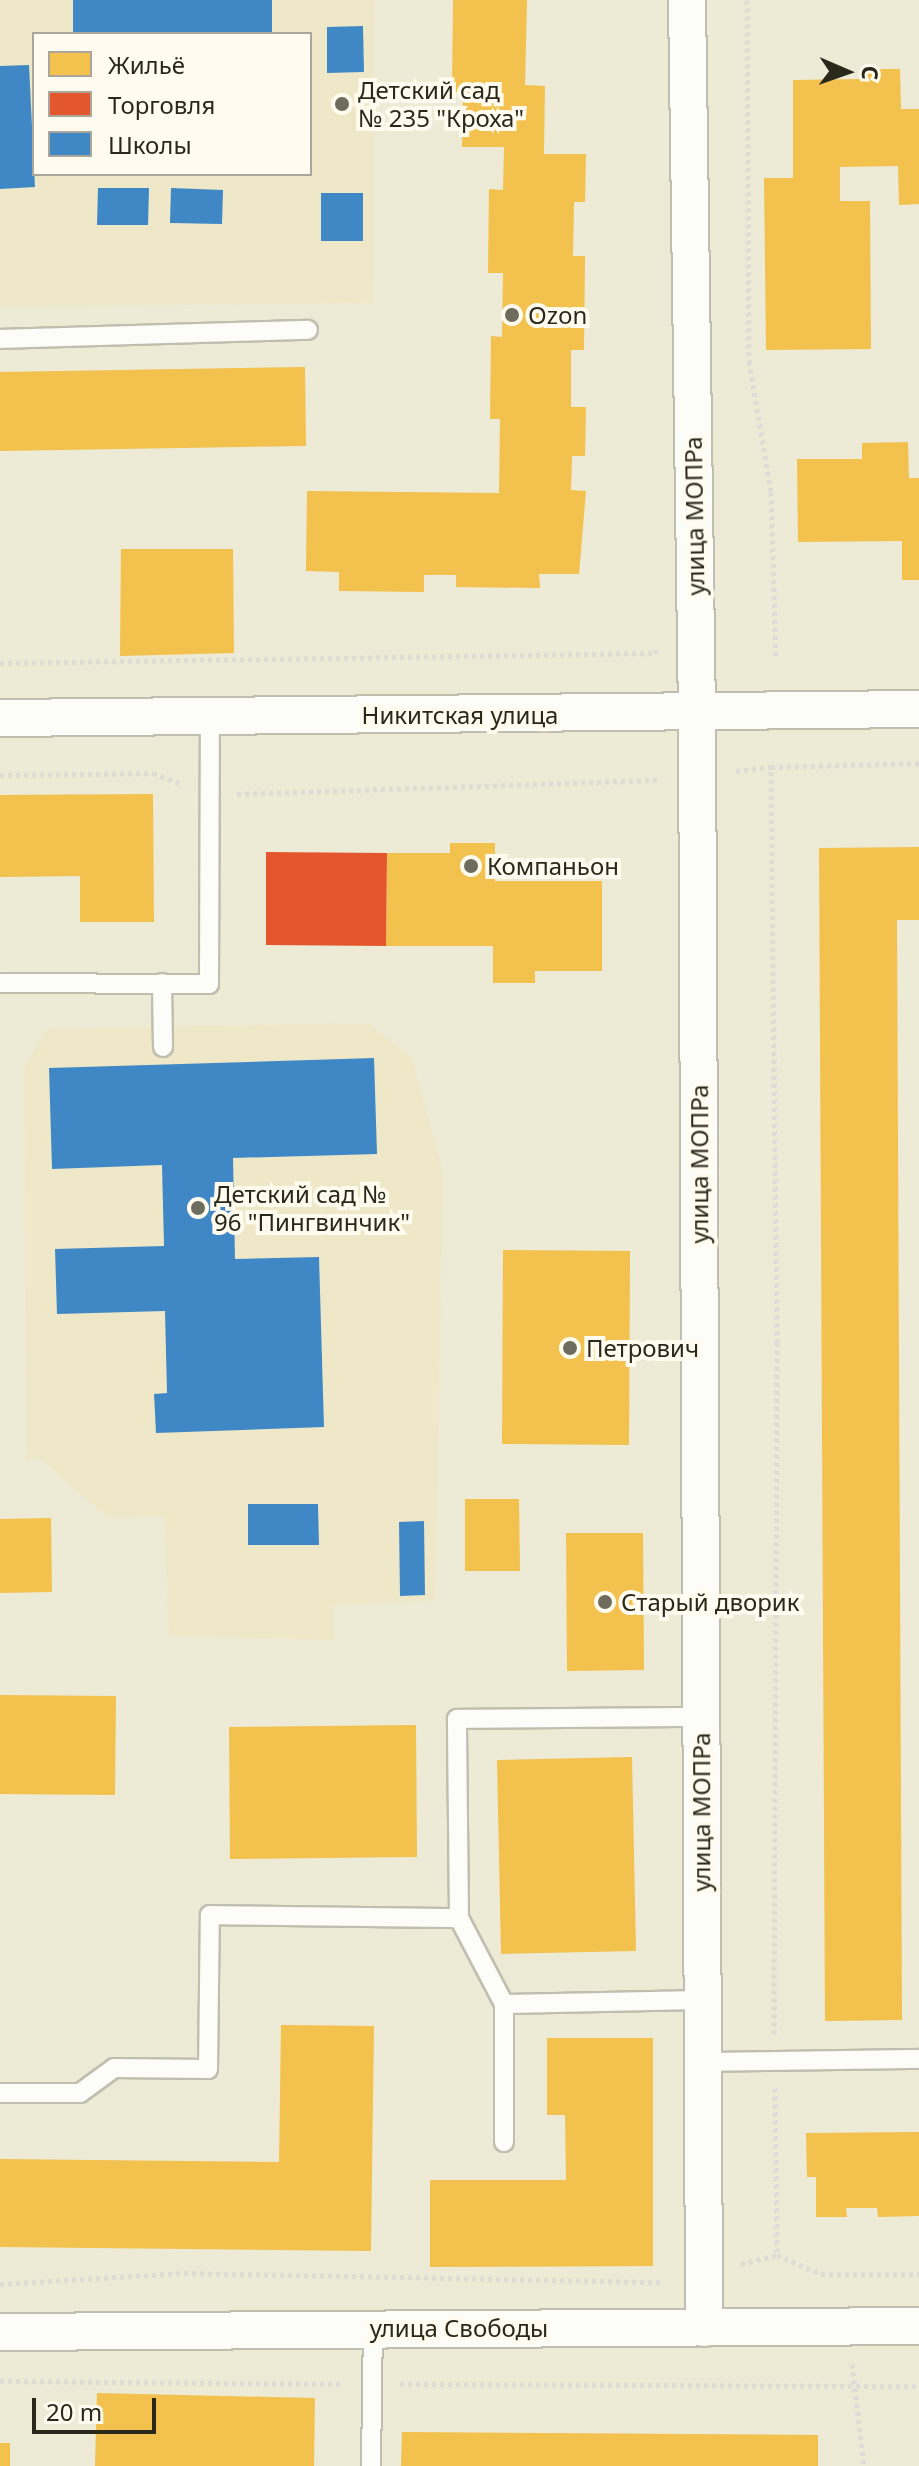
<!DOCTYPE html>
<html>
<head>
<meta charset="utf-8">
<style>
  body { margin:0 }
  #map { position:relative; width:919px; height:2466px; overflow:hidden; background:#edead6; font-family:"Noto Sans",sans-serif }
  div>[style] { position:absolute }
  .built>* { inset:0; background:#eee8c8 }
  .homes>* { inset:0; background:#f2c14e }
  .shops>* { inset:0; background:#e4572e }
  .schools>* { inset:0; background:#3f88c5 }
  .path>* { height:5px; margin-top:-2.5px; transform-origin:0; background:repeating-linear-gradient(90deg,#dddcd5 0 4px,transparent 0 8px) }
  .roads { filter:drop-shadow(2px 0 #c0beae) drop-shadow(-2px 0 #c0beae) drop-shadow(0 2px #c0beae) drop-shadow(0 -2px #c0beae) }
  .lane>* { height:18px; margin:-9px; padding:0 9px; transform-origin:9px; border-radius:9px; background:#fcfcf9 }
  .street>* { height:36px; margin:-18px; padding:0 18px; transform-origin:18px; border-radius:18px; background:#fcfcf9 }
  .dots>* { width:22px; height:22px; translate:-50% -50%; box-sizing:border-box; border:4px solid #fffcef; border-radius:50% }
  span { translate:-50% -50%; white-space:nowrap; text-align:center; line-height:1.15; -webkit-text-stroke:8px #fffcef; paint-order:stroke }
  .poi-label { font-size:24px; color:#2a281b }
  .left { translate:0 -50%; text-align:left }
  .street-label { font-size:24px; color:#2a281b }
  .legend { position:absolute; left:32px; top:32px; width:280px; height:144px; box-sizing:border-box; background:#fffcef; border:2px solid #aaa79a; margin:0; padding:10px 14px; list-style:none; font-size:24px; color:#2a281b }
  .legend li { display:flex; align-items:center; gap:16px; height:40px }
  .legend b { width:40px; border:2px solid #aaa79a }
  .north { position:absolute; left:807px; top:32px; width:80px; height:80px; -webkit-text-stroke:6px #fffcef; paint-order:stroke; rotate:92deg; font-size:22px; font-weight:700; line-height:32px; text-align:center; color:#2a281b }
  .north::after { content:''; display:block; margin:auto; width:28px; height:36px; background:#2a281b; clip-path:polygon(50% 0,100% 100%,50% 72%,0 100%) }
  .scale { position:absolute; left:32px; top:2398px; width:124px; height:36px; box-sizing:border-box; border:4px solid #2a281b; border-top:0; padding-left:10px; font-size:24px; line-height:28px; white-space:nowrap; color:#2a281b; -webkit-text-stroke:6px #fffcef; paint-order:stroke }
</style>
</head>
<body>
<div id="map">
  <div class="built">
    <i style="clip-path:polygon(evenodd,0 0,374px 0,373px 303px,0 307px,0 0,34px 34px,310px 34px,310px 174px,34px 174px,34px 34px)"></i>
    <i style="clip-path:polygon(368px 1023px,412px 1058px,443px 1173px,435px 1601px,333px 1605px,334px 1640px,169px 1636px,164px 1516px,108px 1518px,41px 1459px,27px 1460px,24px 1069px,46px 1029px)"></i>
  </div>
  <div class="homes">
    <i style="clip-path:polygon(453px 0,527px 0,525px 85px,545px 86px,544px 154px,586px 154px,585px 202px,574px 202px,573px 256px,585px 256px,584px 350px,571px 350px,571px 407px,586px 407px,585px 456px,572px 456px,571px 490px,586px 491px,579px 574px,539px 574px,540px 588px,456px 587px,456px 575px,424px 575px,424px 592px,339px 591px,339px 572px,306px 571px,307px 491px,499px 493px,500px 419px,490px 419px,491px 336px,502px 337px,503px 273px,488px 273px,489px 189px,503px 190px,504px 147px,462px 147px,463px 92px,452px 92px)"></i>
    <i style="clip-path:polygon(861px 69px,900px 69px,901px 109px,919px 109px,919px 204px,899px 205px,898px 166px,840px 167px,840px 201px,870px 201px,871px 349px,766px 350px,764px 178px,793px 178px,793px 80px,861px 79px)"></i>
    <i style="clip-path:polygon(305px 367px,306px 446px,0 451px,0 372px)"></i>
    <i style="clip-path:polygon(908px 442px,909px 478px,919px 478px,919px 580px,902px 580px,902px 541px,798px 542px,797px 459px,862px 459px,862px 443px)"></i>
    <i style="clip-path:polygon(121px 549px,233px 549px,234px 653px,120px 656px)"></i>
    <i style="clip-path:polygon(153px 794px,154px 922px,80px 922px,80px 876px,0 877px,0 795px)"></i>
    <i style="clip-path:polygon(450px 843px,495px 843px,495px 881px,602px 881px,602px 971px,535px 971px,535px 983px,493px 983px,493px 946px,386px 946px,387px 853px,450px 853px)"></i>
    <i style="clip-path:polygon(919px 847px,919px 920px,897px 920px,902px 2020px,825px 2021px,819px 848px)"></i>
    <i style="clip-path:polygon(503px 1250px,630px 1251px,629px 1445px,502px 1444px)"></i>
    <i style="clip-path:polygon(465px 1499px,519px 1499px,520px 1571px,465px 1571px)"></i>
    <i style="clip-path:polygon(51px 1518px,52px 1592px,0 1593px,0 1519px)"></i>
    <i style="clip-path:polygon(566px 1533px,643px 1533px,644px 1670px,567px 1671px)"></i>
    <i style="clip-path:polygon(0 1695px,116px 1696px,115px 1795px,0 1794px)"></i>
    <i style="clip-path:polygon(416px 1725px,417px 1857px,230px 1859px,229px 1727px)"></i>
    <i style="clip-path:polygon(632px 1757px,636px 1951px,501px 1954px,497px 1760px)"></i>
    <i style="clip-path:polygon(281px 2025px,374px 2026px,371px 2251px,0 2247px,0 2159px,279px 2162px)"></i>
    <i style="clip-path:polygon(547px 2038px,653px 2038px,653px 2266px,430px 2267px,430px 2180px,566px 2180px,565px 2115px,547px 2115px)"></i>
    <i style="clip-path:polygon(919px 2132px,919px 2216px,878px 2217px,877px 2208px,846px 2208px,847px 2217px,816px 2217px,816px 2177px,807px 2177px,806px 2133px)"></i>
    <i style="clip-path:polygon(97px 2393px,315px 2398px,314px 2466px,95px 2466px)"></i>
    <i style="clip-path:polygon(402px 2432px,818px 2435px,818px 2466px,401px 2466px)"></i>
    <i style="clip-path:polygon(0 2443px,10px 2443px,10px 2466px,0 2466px)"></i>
  </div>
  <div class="shops">
    <i style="clip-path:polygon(266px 852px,387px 853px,386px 946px,266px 945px)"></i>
  </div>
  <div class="schools">
    <i style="clip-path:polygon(73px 0,272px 0,272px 34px,73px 34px)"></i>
    <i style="clip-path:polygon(363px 26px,364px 72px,327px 73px,327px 27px)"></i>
    <i style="clip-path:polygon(29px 65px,35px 187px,0 189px,0 66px)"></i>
    <i style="clip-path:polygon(98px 188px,149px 188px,148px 225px,97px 225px)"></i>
    <i style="clip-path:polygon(171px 188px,223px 190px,222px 224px,170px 223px)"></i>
    <i style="clip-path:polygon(321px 193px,363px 193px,363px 241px,321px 241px)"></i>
    <i style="clip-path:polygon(374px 1058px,377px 1154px,233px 1158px,235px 1259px,319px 1257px,324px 1427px,156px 1433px,154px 1394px,167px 1393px,165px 1311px,57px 1314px,55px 1249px,164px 1246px,162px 1165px,52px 1169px,49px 1068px)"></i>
    <i style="clip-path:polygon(248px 1504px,318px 1504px,319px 1545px,248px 1545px)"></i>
    <i style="clip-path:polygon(424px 1521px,425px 1595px,400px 1596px,399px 1522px)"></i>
  </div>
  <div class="path">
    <i style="left:747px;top:0;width:361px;rotate:89.7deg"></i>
    <i style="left:749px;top:361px;width:133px;rotate:80.5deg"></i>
    <i style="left:771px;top:492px;width:167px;rotate:88.3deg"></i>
    <i style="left:0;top:663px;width:656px;rotate:-0.87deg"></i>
    <i style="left:656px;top:653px;width:4px;rotate:-90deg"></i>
    <i style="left:736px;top:771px;width:35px;rotate:-7deg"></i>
    <i style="left:0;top:775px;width:153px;rotate:-0.7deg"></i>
    <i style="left:153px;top:773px;width:30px;rotate:21deg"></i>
    <i style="left:237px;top:794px;width:421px;rotate:-1.9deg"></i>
    <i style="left:774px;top:2034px;width:691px;rotate:-89.75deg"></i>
    <i style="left:777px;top:1343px;width:576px;rotate:-90.6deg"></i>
    <i style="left:771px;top:767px;width:148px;rotate:-1.5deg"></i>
    <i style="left:775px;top:2088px;width:167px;rotate:89.3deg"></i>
    <i style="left:741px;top:2264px;width:37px;rotate:-14deg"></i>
    <i style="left:777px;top:2255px;width:48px;rotate:23.4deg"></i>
    <i style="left:821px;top:2274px;width:98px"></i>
    <i style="left:0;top:2284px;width:184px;rotate:-3.4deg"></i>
    <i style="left:184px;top:2273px;width:479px;rotate:1.1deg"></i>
    <i style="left:852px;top:2364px;width:103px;rotate:83.3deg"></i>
    <i style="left:0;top:2381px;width:342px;rotate:0.5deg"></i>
    <i style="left:400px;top:2384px;width:519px;rotate:0.22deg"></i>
  </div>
  <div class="roads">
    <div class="lane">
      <i style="left:0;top:339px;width:308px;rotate:-1.7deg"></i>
      <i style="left:0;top:983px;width:209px;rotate:0.3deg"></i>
      <i style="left:209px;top:984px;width:267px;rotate:-89.8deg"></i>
      <i style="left:162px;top:983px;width:64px;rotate:89.1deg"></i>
      <i style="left:459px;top:1918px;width:199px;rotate:-90.6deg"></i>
      <i style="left:457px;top:1719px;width:244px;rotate:-0.5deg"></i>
      <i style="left:702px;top:2062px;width:217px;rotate:-0.8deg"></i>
      <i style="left:0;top:2093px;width:80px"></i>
      <i style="left:80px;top:2093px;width:42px;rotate:-36.3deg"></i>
      <i style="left:114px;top:2068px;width:94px;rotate:0.6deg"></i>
      <i style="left:208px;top:2069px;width:154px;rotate:-89.3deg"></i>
      <i style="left:210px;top:1915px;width:249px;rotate:0.7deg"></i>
      <i style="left:459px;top:1918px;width:97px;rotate:62.4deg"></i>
      <i style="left:504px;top:2004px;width:198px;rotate:-1.2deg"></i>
      <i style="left:504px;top:2142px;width:138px;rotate:-90deg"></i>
      <i style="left:371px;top:2466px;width:138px;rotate:-89.2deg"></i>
    </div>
    <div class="street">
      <i style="left:687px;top:0;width:713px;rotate:89.2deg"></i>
      <i style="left:697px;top:713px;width:1615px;rotate:89.75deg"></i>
      <i style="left:0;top:718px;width:919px;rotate:-0.56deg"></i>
      <i style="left:0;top:2332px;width:919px;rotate:-0.37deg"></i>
    </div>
  </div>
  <div class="dots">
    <i style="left:342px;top:104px;background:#6e6c5c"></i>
    <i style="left:512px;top:315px;background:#6e6c5c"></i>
    <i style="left:471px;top:866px;background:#6e6c5c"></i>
    <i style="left:198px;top:1208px;background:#6e6c5c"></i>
    <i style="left:570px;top:1348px;background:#6e6c5c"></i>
    <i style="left:605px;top:1602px;background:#6e6c5c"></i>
  </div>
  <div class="poi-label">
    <span class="left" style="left:358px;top:104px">Детский сад<br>№ 235 "Кроха"</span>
    <span class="left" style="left:528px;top:315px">Ozon</span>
    <span class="left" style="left:487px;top:866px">Компаньон</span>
    <span class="left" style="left:214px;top:1208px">Детский сад №<br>96 "Пингвинчик"</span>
    <span class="left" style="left:586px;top:1348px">Петрович</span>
    <span class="left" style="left:621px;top:1602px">Старый дворик</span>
  </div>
  <div class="street-label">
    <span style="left:694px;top:516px;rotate:-91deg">улица МОПРа</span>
    <span style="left:460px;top:715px">Никитская улица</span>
    <span style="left:699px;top:1164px;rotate:-90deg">улица МОПРа</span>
    <span style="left:701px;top:1812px;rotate:-90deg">улица МОПРа</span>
    <span style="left:459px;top:2328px">улица Свободы</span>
  </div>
  <ul class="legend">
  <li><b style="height:22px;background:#f2c14e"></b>Жильё</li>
  <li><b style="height:22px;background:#e4572e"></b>Торговля</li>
  <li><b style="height:22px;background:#3f88c5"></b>Школы</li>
  </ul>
  <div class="north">С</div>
  <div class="scale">20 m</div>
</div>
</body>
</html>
